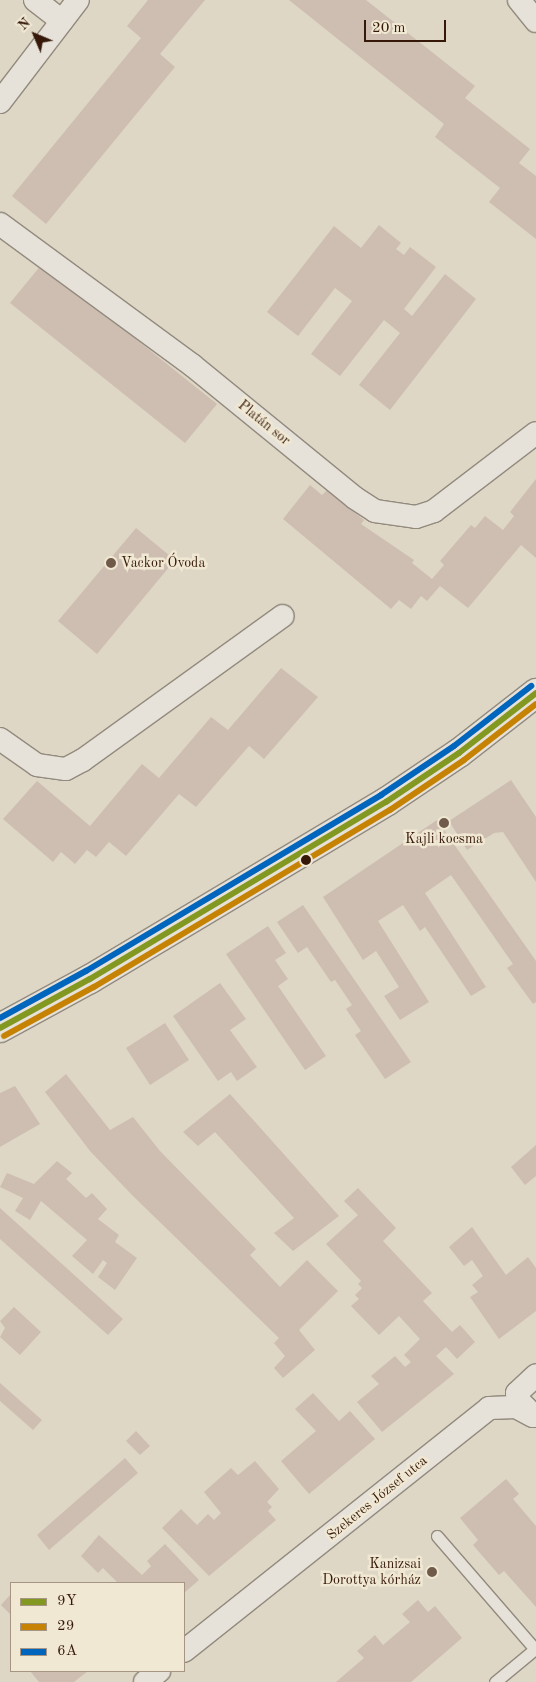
<!DOCTYPE html>
<html>
<head>
<meta charset="utf-8">
<style>
  body { margin:0 }
  #map { position:relative; width:536px; height:1682px; overflow:hidden; background:#ded7c6; font-family:"Old Standard TT",serif }
  div>[style] { position:absolute }
  .building>* { inset:0; background:#cebeb1 }
  .roads { filter:drop-shadow(1px 0 #928a7e) drop-shadow(-1px 0 #928a7e) drop-shadow(0 1px #928a7e) drop-shadow(0 -1px #928a7e) }
  .service>* { height:11px; margin:-5.5px; padding:0 5.5px; transform-origin:5.5px; border-radius:5.5px; background:#e6e2d9 }
  .minor>* { height:22px; margin:-11px; padding:0 11px; transform-origin:11px; border-radius:11px; background:#e6e2d9 }
  .tertiary>* { height:28px; margin:-14px; padding:0 14px; transform-origin:14px; border-radius:14px; background:#e6e2d9 }
  .bus-1>* { height:6px; margin:-3px; padding:0 3px; transform-origin:3px; border-radius:3px; background:#829820 }
  .bus-2>* { height:6px; margin:-3px; padding:0 3px; transform-origin:3px; border-radius:3px; background:#c68202 }
  .bus-3>* { height:6px; margin:-3px; padding:0 3px; transform-origin:3px; border-radius:3px; background:#0065bd }
  .dots>* { width:14px; height:14px; translate:-50% -50%; box-sizing:border-box; border:2px solid #f0e8d3; border-radius:50% }
  span { translate:-50% -50%; white-space:nowrap; text-align:center; line-height:1.15; -webkit-text-stroke:5px #f0e8d3; paint-order:stroke }
  .street-label { font-size:14px; color:#351808 }
  .poi-label { font-size:14px; color:#351808 }
  .left { translate:0 -50%; text-align:left }
  .right { translate:-100% -50%; text-align:right }
  .legend { position:absolute; left:10px; top:1582px; width:175px; height:90px; box-sizing:border-box; background:#f0e8d3; border:1px solid #a59582; margin:0; padding:6px 9px; list-style:none; font-size:15px; color:#351808 }
  .legend li { display:flex; align-items:center; gap:10px; height:25px }
  .legend b { width:25px; border:1px solid #a59582 }
  .north { position:absolute; left:10px; top:10px; width:50px; height:50px; -webkit-text-stroke:4px #f0e8d3; paint-order:stroke; rotate:315deg; font-size:14px; font-weight:700; line-height:20px; text-align:center; color:#351808 }
  .north::after { content:''; display:block; margin:auto; width:18px; height:22px; background:#351808; clip-path:polygon(50% 0,100% 100%,50% 72%,0 100%) }
  .scale { position:absolute; left:364px; top:20px; width:82px; height:22px; box-sizing:border-box; border:2px solid #351808; border-top:0; padding-left:6px; font-size:15px; line-height:18px; white-space:nowrap; color:#351808; -webkit-text-stroke:4px #f0e8d3; paint-order:stroke }
</style>
</head>
<body>
<div id="map">
  <div class="building">
    <i style="clip-path:polygon(148px 0,205px 0,160px 54px,175px 67px,46px 224px,12px 196px,141px 38px,127px 26px)"></i>
    <i style="clip-path:polygon(289px 0,366px 0,475px 86px,465px 98px,530px 149px,519px 163px,536px 176px,536px 239px,489px 202px,500px 188px,435px 137px,444px 124px)"></i>
    <i style="clip-path:polygon(379px 225px,401px 243px,396px 249px,404px 255px,410px 247px,436px 267px,404px 309px,412px 316px,445px 274px,476px 299px,390px 410px,359px 385px,400px 333px,384px 320px,340px 376px,311px 354px,352px 301px,335px 288px,298px 336px,267px 312px,334px 226px,361px 248px)"></i>
    <i style="clip-path:polygon(42px 264px,217px 404px,185px 443px,10px 303px)"></i>
    <i style="clip-path:polygon(536px 479px,536px 558px,521px 545px,468px 608px,440px 586px,427px 601px,421px 596px,411px 609px,399px 600px,391px 609px,283px 519px,310px 485px,322px 495px,327px 490px,364px 520px,361px 524px,414px 560px,412px 563px,432px 579px,444px 565px,440px 561px,471px 525px,475px 528px,485px 516px,503px 530px,514px 516px,510px 512px)"></i>
    <i style="clip-path:polygon(136px 528px,175px 560px,97px 654px,58px 621px)"></i>
    <i style="clip-path:polygon(281px 668px,318px 697px,264px 759px,249px 746px,196px 807px,179px 794px,126px 856px,109px 842px,96px 857px,87px 850px,75px 864px,61px 852px,53px 862px,3px 819px,37px 781px,90px 826px,142px 764px,159px 778px,211px 717px,228px 730px)"></i>
    <i style="clip-path:polygon(511px 780px,536px 817px,536px 882px,503px 832px,494px 833px,467px 850px,449px 821px)"></i>
    <i style="clip-path:polygon(437px 820px,536px 961px,536px 1002px,533px 1004px,507px 968px,513px 964px,451px 875px,425px 893px,486px 987px,471px 996px,425px 927px,420px 931px,403px 905px,378px 921px,429px 1002px,400px 1020px,384px 996px,399px 987px,376px 951px,363px 960px,323px 897px)"></i>
    <i style="clip-path:polygon(303px 905px,411px 1062px,385px 1079px,355px 1035px,361px 1031px,346px 1009px,352px 1005px,335px 980px,331px 982px,307px 947px,298px 953px,277px 922px)"></i>
    <i style="clip-path:polygon(268px 926px,286px 953px,275px 960px,288px 979px,278px 986px,326px 1056px,305px 1070px,226px 954px)"></i>
    <i style="clip-path:polygon(220px 983px,246px 1019px,230px 1030px,257px 1067px,237px 1081px,231px 1072px,218px 1081px,173px 1016px)"></i>
    <i style="clip-path:polygon(165px 1023px,189px 1060px,150px 1085px,126px 1048px)"></i>
    <i style="clip-path:polygon(66px 1074px,110px 1130px,133px 1117px,160px 1151px,256px 1249px,250px 1255px,280px 1287px,307px 1260px,338px 1291px,299px 1330px,315px 1350px,283px 1378px,274px 1368px,285px 1356px,274px 1343px,279px 1338px,132px 1195px,90px 1151px,45px 1092px)"></i>
    <i style="clip-path:polygon(15px 1086px,40px 1124px,0 1147px,0 1093px)"></i>
    <i style="clip-path:polygon(230px 1094px,339px 1216px,293px 1251px,274px 1233px,294px 1218px,215px 1132px,198px 1146px,183px 1132px)"></i>
    <i style="clip-path:polygon(536px 1145px,536px 1176px,525px 1185px,511px 1167px)"></i>
    <i style="clip-path:polygon(57px 1161px,72px 1173px,66px 1179px,86px 1198px,92px 1193px,107px 1209px,98px 1219px,119px 1235px,115px 1242px,137px 1258px,115px 1290px,98px 1277px,107px 1263px,103px 1260px,93px 1274px,72px 1256px,87px 1240px,41px 1201px,30px 1220px,15px 1211px,23px 1198px,0 1187px,7px 1173px,34px 1184px)"></i>
    <i style="clip-path:polygon(358px 1188px,396px 1228px,383px 1241px,432px 1293px,423px 1301px,452px 1332px,460px 1325px,475px 1342px,457px 1359px,446px 1347px,436px 1356px,454px 1374px,382px 1432px,357px 1402px,379px 1384px,371px 1376px,395px 1356px,405px 1367px,411px 1362px,404px 1355px,420px 1339px,399px 1316px,379px 1335px,351px 1306px,359px 1299px,355px 1295px,362px 1288px,358px 1284px,361px 1281px,326px 1244px,358px 1215px,344px 1201px)"></i>
    <i style="clip-path:polygon(0 1208px,123px 1319px,108px 1335px,0 1239px)"></i>
    <i style="clip-path:polygon(472px 1227px,506px 1275px,528px 1257px,536px 1268px,536px 1311px,499px 1339px,470px 1297px,478px 1292px,472px 1285px,483px 1276px,472px 1260px,464px 1266px,449px 1247px)"></i>
    <i style="clip-path:polygon(14px 1307px,41px 1332px,20px 1355px,0 1337px,5px 1328px,0 1321px)"></i>
    <i style="clip-path:polygon(0 1383px,42px 1420px,33px 1430px,0 1401px)"></i>
    <i style="clip-path:polygon(313px 1393px,339px 1421px,350px 1411px,375px 1439px,309px 1494px,281px 1461px,316px 1431px,295px 1409px)"></i>
    <i style="clip-path:polygon(136px 1431px,150px 1446px,140px 1455px,126px 1441px)"></i>
    <i style="clip-path:polygon(125px 1458px,138px 1473px,49px 1550px,37px 1535px)"></i>
    <i style="clip-path:polygon(255px 1461px,279px 1489px,267px 1502px,272px 1507px,268px 1511px,276px 1520px,209px 1576px,162px 1528px,181px 1509px,197px 1525px,208px 1514px,214px 1520px,221px 1513px,204px 1492px,231px 1468px,238px 1475px)"></i>
    <i style="clip-path:polygon(506px 1479px,519px 1494px,513px 1499px,536px 1526px,536px 1607px,504px 1571px,499px 1575px,473px 1545px,478px 1540px,460px 1518px)"></i>
    <i style="clip-path:polygon(99px 1535px,142px 1575px,151px 1566px,147px 1561px,165px 1544px,199px 1580px,184px 1593px,184px 1583px,118px 1583px,103px 1568px,98px 1573px,81px 1556px)"></i>
    <i style="clip-path:polygon(11px 1594px,11px 1615px,1px 1605px)"></i>
    <i style="clip-path:polygon(418px 1600px,428px 1612px,435px 1606px,462px 1638px,411px 1682px,336px 1682px,364px 1658px,357px 1651px,375px 1635px,383px 1645px,410px 1622px,402px 1614px)"></i>
    <i style="clip-path:polygon(30px 1671px,88px 1671px,74px 1682px,39px 1682px)"></i>
  </div>
  <div class="roads">
    <div class="service">
      <i style="left:437px;top:1536px;width:150px;rotate:49.1deg"></i>
      <i style="left:495px;top:1682px;width:53px;rotate:-39.7deg"></i>
    </div>
    <div class="minor">
      <i style="left:35px;top:0;width:34px;rotate:38deg"></i>
      <i style="left:519px;top:0;width:27px;rotate:51deg"></i>
      <i style="left:0;top:102px;width:128px;rotate:-52.6deg"></i>
      <i style="left:0;top:224px;width:238px;rotate:36.3deg"></i>
      <i style="left:192px;top:365px;width:210px;rotate:39.2deg"></i>
      <i style="left:355px;top:498px;width:24px;rotate:33deg"></i>
      <i style="left:375px;top:511px;width:41px;rotate:8.3deg"></i>
      <i style="left:416px;top:517px;width:19px;rotate:-18deg"></i>
      <i style="left:434px;top:511px;width:128px;rotate:-37.4deg"></i>
      <i style="left:0;top:739px;width:45px;rotate:35.1deg"></i>
      <i style="left:37px;top:765px;width:29px;rotate:8deg"></i>
      <i style="left:66px;top:769px;width:19px;rotate:-28deg"></i>
      <i style="left:83px;top:760px;width:246px;rotate:-35.8deg"></i>
      <i style="left:534px;top:1416px;width:21px;rotate:-135deg"></i>
      <i style="left:519px;top:1401px;width:8px;rotate:-104deg"></i>
      <i style="left:517px;top:1393px;width:26px;rotate:-43deg"></i>
      <i style="left:184px;top:1651px;width:390px;rotate:-38.5deg"></i>
      <i style="left:489px;top:1408px;width:27px;rotate:-2deg"></i>
      <i style="left:516px;top:1407px;width:19px;rotate:28deg"></i>
      <i style="left:145px;top:1682px;width:18px;rotate:-38deg"></i>
    </div>
    <div class="tertiary">
      <i style="left:0;top:1028px;width:102px;rotate:-28.6deg"></i>
      <i style="left:90px;top:979px;width:345px;rotate:-30.9deg"></i>
      <i style="left:386px;top:802px;width:88px;rotate:-33.9deg"></i>
      <i style="left:459px;top:753px;width:98px;rotate:-37.9deg"></i>
    </div>
  </div>
  <div class="bus-1">
    <i style="left:0;top:1028px;width:102px;rotate:-28.6deg"></i>
    <i style="left:90px;top:979px;width:345px;rotate:-30.9deg"></i>
    <i style="left:386px;top:802px;width:88px;rotate:-33.9deg"></i>
    <i style="left:459px;top:753px;width:98px;rotate:-37.9deg"></i>
  </div>
  <div class="bus-2">
    <i style="left:4px;top:1036px;width:102px;rotate:-28.6deg"></i>
    <i style="left:94px;top:987px;width:345px;rotate:-30.9deg"></i>
    <i style="left:390px;top:810px;width:89px;rotate:-34deg"></i>
    <i style="left:464px;top:760px;width:91px;rotate:-37.9deg"></i>
  </div>
  <div class="bus-3">
    <i style="left:0;top:1018px;width:98px;rotate:-28.7deg"></i>
    <i style="left:86px;top:971px;width:344px;rotate:-30.8deg"></i>
    <i style="left:381px;top:795px;width:88px;rotate:-33.9deg"></i>
    <i style="left:454px;top:746px;width:98px;rotate:-37.9deg"></i>
  </div>
  <div class="dots">
    <i style="left:111px;top:563px;background:#705b4a"></i>
    <i style="left:444px;top:823px;background:#705b4a"></i>
    <i style="left:306px;top:860px;background:#351808"></i>
    <i style="left:432px;top:1572px;background:#705b4a"></i>
  </div>
  <div class="street-label">
    <span style="left:264px;top:423px;rotate:39deg">Platán sor</span>
    <span style="left:377px;top:1498px;rotate:-39deg">Szekeres József utca</span>
  </div>
  <div class="poi-label">
    <span class="left" style="left:121px;top:563px">Vackor Óvoda</span>
    <span style="left:444px;top:839px">Kajli kocsma</span>
    <span class="right" style="left:421px;top:1572px">Kanizsai<br>Dorottya kórház</span>
  </div>
  <ul class="legend">
  <li><b style="height:6px;background:#829820"></b>9Y</li>
  <li><b style="height:6px;background:#c68202"></b>29</li>
  <li><b style="height:6px;background:#0065bd"></b>6A</li>
  </ul>
  <div class="north">N</div>
  <div class="scale">20 m</div>
</div>
</body>
</html>
